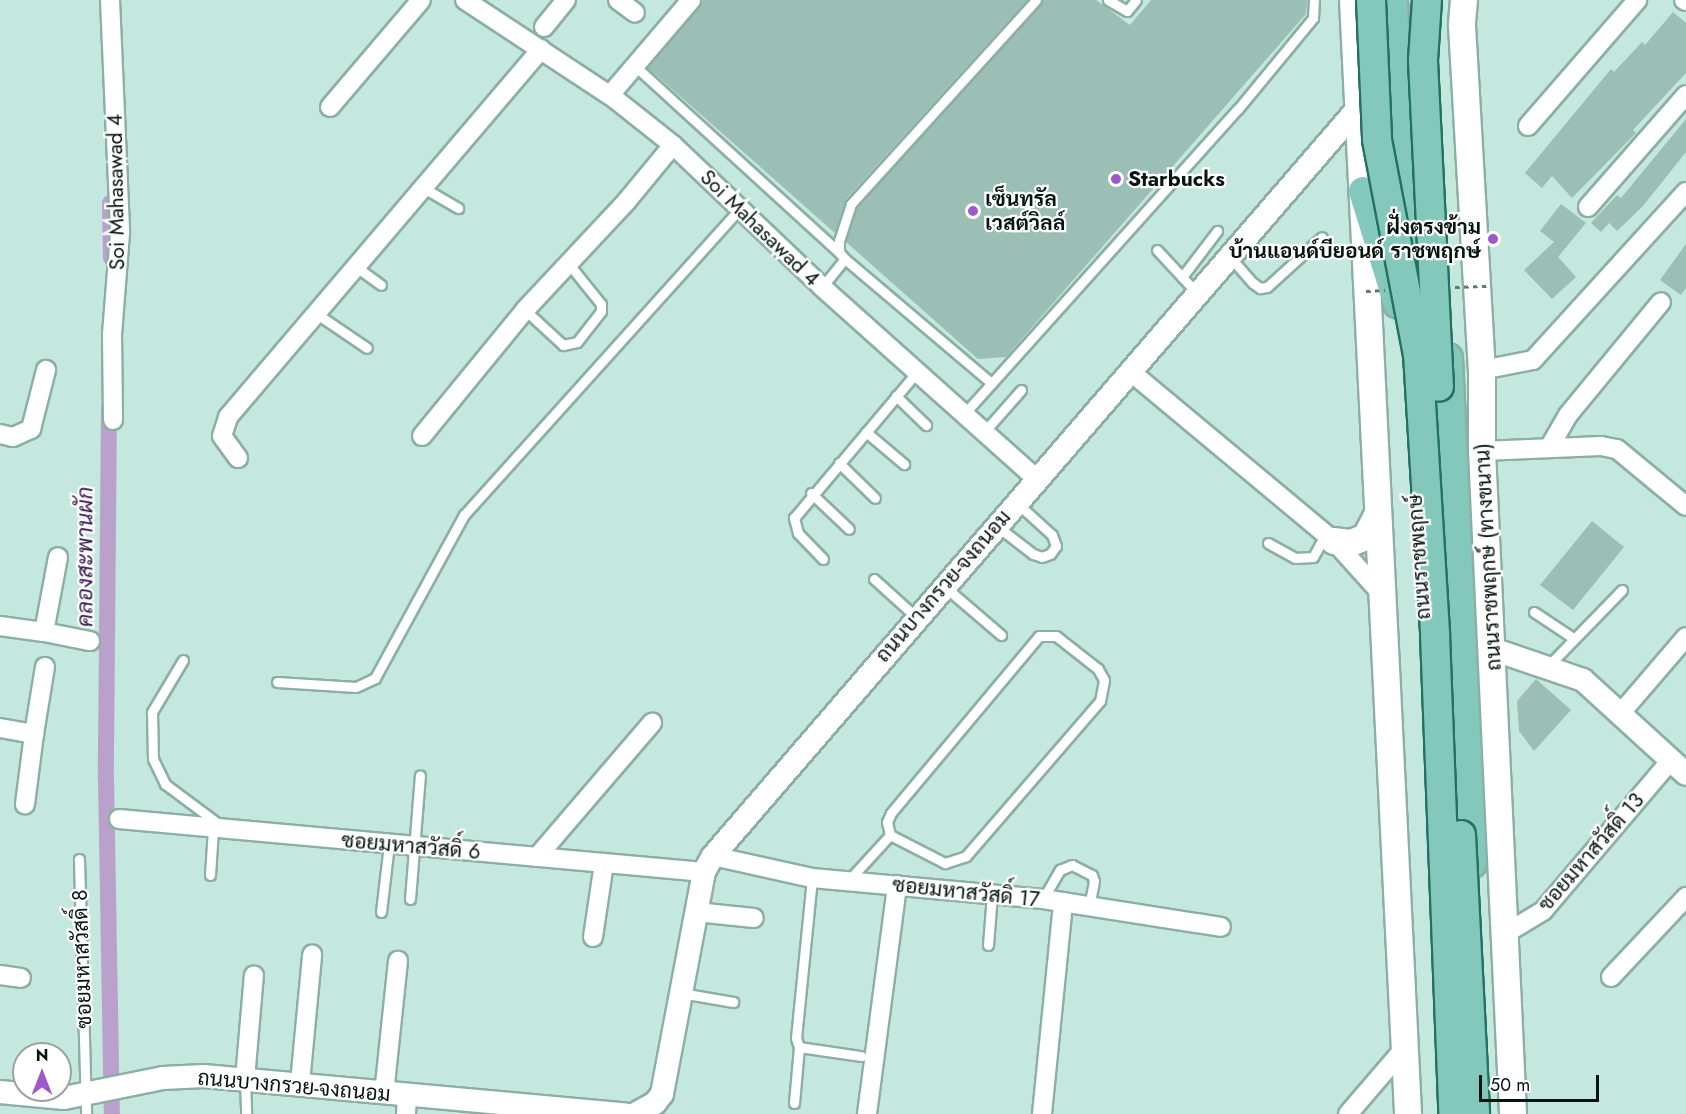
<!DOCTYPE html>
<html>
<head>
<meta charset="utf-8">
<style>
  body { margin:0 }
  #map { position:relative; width:1686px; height:1114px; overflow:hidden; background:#c4e8dd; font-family:Jost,Sarabun,sans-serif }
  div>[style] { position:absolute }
  .canal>* { height:16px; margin:-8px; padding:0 8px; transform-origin:8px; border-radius:8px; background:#b9a1cc }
  .building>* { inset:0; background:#9bbfb4 }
  .roads { filter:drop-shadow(2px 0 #8cafa5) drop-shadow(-2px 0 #8cafa5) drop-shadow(0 2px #8cafa5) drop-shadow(0 -2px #8cafa5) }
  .service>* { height:9px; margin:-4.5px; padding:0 4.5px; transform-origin:4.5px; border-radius:4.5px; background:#fff }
  .minor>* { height:18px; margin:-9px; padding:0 9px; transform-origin:9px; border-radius:9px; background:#fff }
  .tertiary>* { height:22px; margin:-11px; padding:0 11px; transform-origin:11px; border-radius:11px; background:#fff }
  .secondary>* { height:26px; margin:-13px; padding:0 13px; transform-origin:13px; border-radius:13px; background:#fff }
  .primary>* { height:28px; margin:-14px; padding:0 14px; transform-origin:14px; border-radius:14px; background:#83c8ba }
  .path-bridge>* { height:3px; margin-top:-1.5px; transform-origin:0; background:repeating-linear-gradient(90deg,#5f7870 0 4.5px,transparent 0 9px) }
  .bridges { filter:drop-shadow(2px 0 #227261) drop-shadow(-2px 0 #227261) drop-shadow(0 2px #227261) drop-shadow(0 -2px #227261) }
  .primary-bridge>* { height:28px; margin:-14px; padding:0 14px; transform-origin:14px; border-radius:14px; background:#83c8ba }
  .dots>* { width:16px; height:16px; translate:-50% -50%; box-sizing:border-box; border:3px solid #fff; border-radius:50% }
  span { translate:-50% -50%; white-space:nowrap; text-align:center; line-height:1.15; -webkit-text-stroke:4.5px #fff; paint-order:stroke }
  .poi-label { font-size:21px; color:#071511; font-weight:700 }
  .left { translate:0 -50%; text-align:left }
  .right { translate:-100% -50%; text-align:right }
  .street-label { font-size:21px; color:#071511 }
  .water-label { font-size:22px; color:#37174b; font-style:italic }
  .north { position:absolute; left:12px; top:1042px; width:60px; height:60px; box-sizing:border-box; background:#fff; border:2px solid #9ca1a0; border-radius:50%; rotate:0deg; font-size:16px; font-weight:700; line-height:24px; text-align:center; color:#071511 }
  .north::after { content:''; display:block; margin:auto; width:21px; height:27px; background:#9f58cc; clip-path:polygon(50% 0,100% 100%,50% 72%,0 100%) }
  .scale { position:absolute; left:1479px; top:1075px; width:120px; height:27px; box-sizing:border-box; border:3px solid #071511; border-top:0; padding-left:8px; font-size:18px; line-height:21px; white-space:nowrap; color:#071511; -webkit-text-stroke:4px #fff; paint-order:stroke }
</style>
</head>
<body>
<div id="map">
  <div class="canal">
    <i style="left:110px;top:203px;width:55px;rotate:89deg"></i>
    <i style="left:109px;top:407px;width:372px;rotate:90.5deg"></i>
    <i style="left:106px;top:779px;width:335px;rotate:89deg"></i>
  </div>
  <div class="building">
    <i style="clip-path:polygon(703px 0,1027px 0,846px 199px,835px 233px,648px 68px)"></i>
    <i style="clip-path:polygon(1043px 0,1096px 0,1130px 25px,1151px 0,1307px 0,1306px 14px,1006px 357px,978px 359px,846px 242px,857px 207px)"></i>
    <i style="clip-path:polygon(1673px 12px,1686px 23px,1686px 73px,1633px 130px,1636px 133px,1572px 198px,1552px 176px,1542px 188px,1525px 173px,1611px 69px,1614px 72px,1642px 42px,1645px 45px)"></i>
    <i style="clip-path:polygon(1686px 119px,1686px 152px,1643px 206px,1617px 231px,1609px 223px,1601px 232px,1591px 223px,1617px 195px,1621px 198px)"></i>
    <i style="clip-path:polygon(1561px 204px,1586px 223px,1558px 257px,1576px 277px,1552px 299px,1524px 270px,1554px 242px,1540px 231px)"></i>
    <i style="clip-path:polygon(1686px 244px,1686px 288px,1681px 295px,1660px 280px)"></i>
    <i style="clip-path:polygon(1592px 521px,1624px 547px,1573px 610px,1540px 585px)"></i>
    <i style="clip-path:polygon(1536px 679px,1571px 710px,1534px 751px,1519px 731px,1517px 701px)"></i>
  </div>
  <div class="roads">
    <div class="service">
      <i style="left:1108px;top:0;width:22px;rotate:30deg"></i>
      <i style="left:1127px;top:11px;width:14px;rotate:-51deg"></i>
      <i style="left:635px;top:66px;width:276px;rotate:42.4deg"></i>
      <i style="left:422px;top:187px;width:42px;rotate:30.3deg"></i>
      <i style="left:1157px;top:250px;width:57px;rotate:47.1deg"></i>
      <i style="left:1230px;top:257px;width:35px;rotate:49deg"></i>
      <i style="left:1253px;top:283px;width:9px;rotate:36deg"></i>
      <i style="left:1260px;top:288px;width:7px;rotate:-8deg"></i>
      <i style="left:1267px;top:287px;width:74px;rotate:-42.3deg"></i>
      <i style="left:845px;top:259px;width:192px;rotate:40.3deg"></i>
      <i style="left:355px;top:266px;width:32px;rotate:36deg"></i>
      <i style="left:1182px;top:277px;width:58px;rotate:-52.7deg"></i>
      <i style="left:822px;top:287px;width:36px;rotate:-51deg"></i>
      <i style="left:845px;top:259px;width:9px;rotate:-131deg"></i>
      <i style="left:839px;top:252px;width:11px;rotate:-90deg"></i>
      <i style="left:839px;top:241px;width:39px;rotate:-72deg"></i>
      <i style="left:851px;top:204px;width:275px;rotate:-47.8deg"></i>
      <i style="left:525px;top:310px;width:52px;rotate:42.6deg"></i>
      <i style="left:563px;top:345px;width:14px;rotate:-12deg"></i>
      <i style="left:577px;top:342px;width:39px;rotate:-52deg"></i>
      <i style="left:601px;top:311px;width:7px;rotate:-90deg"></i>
      <i style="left:601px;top:304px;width:53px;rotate:-128.8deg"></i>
      <i style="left:317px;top:314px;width:60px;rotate:34.2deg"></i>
      <i style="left:896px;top:396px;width:42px;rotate:44deg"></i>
      <i style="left:964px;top:414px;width:410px;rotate:-48.1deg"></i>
      <i style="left:1238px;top:109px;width:118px;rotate:-50.5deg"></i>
      <i style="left:1313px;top:18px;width:18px;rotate:-87deg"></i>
      <i style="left:866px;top:432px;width:50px;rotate:40.1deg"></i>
      <i style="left:984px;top:432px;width:56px;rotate:-48.6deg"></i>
      <i style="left:839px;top:463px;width:50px;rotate:44.2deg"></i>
      <i style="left:811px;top:493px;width:52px;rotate:43.5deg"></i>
      <i style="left:998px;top:527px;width:44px;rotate:37.6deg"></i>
      <i style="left:1033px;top:554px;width:9px;rotate:18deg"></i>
      <i style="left:1042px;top:557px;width:9px;rotate:-21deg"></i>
      <i style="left:1050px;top:554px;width:10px;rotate:-53deg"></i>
      <i style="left:1056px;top:546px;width:12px;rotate:-110deg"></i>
      <i style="left:1052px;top:535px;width:46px;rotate:-137.6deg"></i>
      <i style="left:1268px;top:543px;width:31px;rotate:29deg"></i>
      <i style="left:1295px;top:558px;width:18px;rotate:-3deg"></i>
      <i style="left:1313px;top:557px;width:26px;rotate:-61deg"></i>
      <i style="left:823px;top:559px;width:36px;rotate:-134deg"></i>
      <i style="left:798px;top:533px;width:16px;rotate:-105deg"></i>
      <i style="left:794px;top:518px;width:191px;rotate:-49.9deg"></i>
      <i style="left:874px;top:579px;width:57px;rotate:42.1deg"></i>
      <i style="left:945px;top:587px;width:74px;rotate:40.6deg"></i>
      <i style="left:1534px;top:612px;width:47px;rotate:33.7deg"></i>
      <i style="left:183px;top:660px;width:61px;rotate:120.8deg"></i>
      <i style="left:152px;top:712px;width:47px;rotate:88.8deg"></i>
      <i style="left:153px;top:759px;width:28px;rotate:64deg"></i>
      <i style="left:165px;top:784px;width:69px;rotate:36.7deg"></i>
      <i style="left:1548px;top:666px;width:106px;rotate:-45.8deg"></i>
      <i style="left:277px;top:682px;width:79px;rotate:3.6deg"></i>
      <i style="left:356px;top:687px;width:21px;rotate:-25deg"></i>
      <i style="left:375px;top:678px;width:186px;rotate:-61.4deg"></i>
      <i style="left:464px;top:515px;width:412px;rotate:-48deg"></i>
      <i style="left:79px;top:859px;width:255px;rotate:88.4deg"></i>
      <i style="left:210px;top:875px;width:47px;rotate:-86.3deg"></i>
      <i style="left:812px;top:878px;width:161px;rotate:95.7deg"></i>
      <i style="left:796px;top:1038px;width:9px;rotate:72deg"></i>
      <i style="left:799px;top:1047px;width:63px;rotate:8.3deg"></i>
      <i style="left:848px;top:881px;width:62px;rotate:-47.6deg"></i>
      <i style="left:890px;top:835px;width:62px;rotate:27deg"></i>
      <i style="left:945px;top:863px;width:22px;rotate:-18deg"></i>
      <i style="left:966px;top:856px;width:205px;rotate:-49.2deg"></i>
      <i style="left:1100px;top:701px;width:21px;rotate:-79deg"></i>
      <i style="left:1104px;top:680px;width:13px;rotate:-119deg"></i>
      <i style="left:1098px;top:669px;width:53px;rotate:-141.8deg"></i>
      <i style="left:1056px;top:636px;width:17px;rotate:180deg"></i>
      <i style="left:1039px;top:636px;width:231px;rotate:129.9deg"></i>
      <i style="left:891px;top:813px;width:10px;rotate:114deg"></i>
      <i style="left:887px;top:822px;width:13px;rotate:77deg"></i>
      <i style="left:410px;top:899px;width:124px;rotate:-85.4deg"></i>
      <i style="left:1043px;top:899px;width:34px;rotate:-60deg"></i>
      <i style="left:1060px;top:870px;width:13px;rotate:-23deg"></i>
      <i style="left:1072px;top:865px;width:22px;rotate:27deg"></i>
      <i style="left:1092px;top:875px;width:6px;rotate:72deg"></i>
      <i style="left:1094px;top:881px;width:25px;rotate:101deg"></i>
      <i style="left:381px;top:912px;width:68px;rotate:-83.3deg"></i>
      <i style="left:988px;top:945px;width:51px;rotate:-85.5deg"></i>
      <i style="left:681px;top:993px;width:53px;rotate:9.8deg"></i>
      <i style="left:245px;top:1080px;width:34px;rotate:88deg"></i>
      <i style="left:794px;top:1103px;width:56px;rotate:-84.9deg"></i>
    </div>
    <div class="minor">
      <i style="left:110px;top:0;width:233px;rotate:87.5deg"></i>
      <i style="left:120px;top:233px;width:101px;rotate:94.5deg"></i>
      <i style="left:112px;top:334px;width:86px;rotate:89.3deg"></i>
      <i style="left:465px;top:0;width:180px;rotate:33.4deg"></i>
      <i style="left:615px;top:99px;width:74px;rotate:38.4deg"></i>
      <i style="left:673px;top:145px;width:206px;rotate:43.6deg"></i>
      <i style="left:822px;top:287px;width:288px;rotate:41.8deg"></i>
      <i style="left:618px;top:0;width:21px;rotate:37deg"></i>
      <i style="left:1684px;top:0;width:2px;rotate:27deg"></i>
      <i style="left:544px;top:27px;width:35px;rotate:-51deg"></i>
      <i style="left:610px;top:95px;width:125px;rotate:-49.5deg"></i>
      <i style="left:330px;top:107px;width:140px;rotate:-49.6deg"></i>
      <i style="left:1528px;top:126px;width:167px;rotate:-49.1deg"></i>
      <i style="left:1588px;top:207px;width:149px;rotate:-48.8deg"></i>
      <i style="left:1482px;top:370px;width:52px;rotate:-11.1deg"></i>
      <i style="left:1533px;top:360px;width:227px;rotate:-47.7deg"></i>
      <i style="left:1131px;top:372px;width:264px;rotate:39.8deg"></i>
      <i style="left:1334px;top:541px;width:67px;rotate:48deg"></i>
      <i style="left:0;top:434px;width:13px;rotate:13deg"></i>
      <i style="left:13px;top:437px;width:20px;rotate:-24deg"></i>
      <i style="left:31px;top:429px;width:61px;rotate:-75.7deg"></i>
      <i style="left:422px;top:436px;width:163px;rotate:-50.7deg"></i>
      <i style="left:525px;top:310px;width:148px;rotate:-46.9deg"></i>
      <i style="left:626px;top:202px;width:74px;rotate:-50.5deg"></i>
      <i style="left:1549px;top:448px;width:38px;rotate:-60deg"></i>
      <i style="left:1568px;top:415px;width:146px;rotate:-50.5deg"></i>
      <i style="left:1482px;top:451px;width:119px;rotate:-2.4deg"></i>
      <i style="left:1601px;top:446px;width:16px;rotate:11deg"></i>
      <i style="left:1617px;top:449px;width:89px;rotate:39.6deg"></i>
      <i style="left:238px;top:458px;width:27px;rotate:-126deg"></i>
      <i style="left:222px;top:436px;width:20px;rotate:-72deg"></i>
      <i style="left:228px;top:417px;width:483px;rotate:-49.6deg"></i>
      <i style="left:0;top:626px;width:44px;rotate:7.8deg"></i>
      <i style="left:44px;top:632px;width:76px;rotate:-79.4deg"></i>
      <i style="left:44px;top:632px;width:47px;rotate:11.1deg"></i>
      <i style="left:1620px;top:714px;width:101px;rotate:-49.4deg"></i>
      <i style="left:0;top:728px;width:35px;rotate:10deg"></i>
      <i style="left:34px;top:734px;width:71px;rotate:97.3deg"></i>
      <i style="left:34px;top:734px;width:68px;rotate:-80.7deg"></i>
      <i style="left:119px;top:819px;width:587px;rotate:5.18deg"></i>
      <i style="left:713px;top:856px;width:101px;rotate:12.5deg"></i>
      <i style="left:812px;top:878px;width:232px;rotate:5.2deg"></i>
      <i style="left:1043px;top:899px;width:180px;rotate:8.9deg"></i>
      <i style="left:537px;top:857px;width:177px;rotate:-49.4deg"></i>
      <i style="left:696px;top:912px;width:58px;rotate:5.9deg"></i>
      <i style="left:1503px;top:935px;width:47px;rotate:-31deg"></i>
      <i style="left:1543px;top:911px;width:198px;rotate:-49.7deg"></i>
      <i style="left:593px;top:937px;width:75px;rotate:-81.5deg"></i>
      <i style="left:0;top:975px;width:21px;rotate:8deg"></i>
      <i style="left:1611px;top:977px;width:110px;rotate:-46.8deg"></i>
      <i style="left:245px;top:1079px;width:104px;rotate:-85.1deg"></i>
      <i style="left:300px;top:1083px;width:129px;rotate:-84.6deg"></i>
      <i style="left:384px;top:1094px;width:134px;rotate:-84deg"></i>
      <i style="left:406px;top:1114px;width:17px;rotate:-87deg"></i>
      <i style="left:867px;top:1114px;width:231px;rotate:-82.5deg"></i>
      <i style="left:1042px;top:1114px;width:213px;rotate:-84.3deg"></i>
      <i style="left:1348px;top:1114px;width:86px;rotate:-49.3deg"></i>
    </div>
    <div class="tertiary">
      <i style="left:1492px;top:649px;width:96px;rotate:18.8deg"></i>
      <i style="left:1583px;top:680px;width:139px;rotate:42.4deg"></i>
      <i style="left:0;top:1092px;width:64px;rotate:5.4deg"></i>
      <i style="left:64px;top:1098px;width:101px;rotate:-11.4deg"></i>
      <i style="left:163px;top:1078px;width:41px;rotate:-2.8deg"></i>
      <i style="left:204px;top:1076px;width:423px;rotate:5.2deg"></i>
      <i style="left:635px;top:1114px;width:23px;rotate:-29deg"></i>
      <i style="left:655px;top:1103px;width:11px;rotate:-52deg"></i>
      <i style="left:662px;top:1094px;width:226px;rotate:-79.3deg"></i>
      <i style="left:704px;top:872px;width:18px;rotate:-61deg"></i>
      <i style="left:713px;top:856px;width:989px;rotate:-49.22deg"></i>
    </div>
    <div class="secondary">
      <i style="left:1353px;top:0;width:1115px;rotate:87.17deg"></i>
      <i style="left:1464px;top:0;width:25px;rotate:95deg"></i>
      <i style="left:1462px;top:25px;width:346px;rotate:86.7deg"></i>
      <i style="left:1482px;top:370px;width:81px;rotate:90deg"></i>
      <i style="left:1482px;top:451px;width:664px;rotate:87.32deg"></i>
      <i style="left:1334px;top:541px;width:17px;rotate:7deg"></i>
      <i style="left:1351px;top:543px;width:16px;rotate:-22deg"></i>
      <i style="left:1366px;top:537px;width:22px;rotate:-63deg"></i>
    </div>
    <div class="primary">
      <i style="left:1393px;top:0;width:237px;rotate:87.6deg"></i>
      <i style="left:1363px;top:191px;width:118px;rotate:72.8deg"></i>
      <i style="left:1448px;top:358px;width:506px;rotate:87.28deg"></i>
    </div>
  </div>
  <div class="path-bridge">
    <i style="left:1455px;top:287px;width:34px;rotate:-2deg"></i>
    <i style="left:1366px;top:291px;width:19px;rotate:-3deg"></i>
  </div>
  <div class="bridges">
    <div class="primary-bridge">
      <i style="left:1371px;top:0;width:140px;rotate:87.5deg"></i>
      <i style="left:1377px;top:140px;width:218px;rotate:79.2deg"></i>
      <i style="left:1418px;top:354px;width:282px;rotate:86.5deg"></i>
      <i style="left:1435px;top:635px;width:479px;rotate:87.8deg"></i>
      <i style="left:1427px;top:0;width:61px;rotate:93.8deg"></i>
      <i style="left:1423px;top:61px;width:326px;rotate:87.2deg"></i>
      <i style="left:1461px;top:835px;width:279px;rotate:87.1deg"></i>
    </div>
  </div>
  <div class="dots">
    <i style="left:1116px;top:179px;background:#9f58cc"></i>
    <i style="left:973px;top:211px;background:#9f58cc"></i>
    <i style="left:1493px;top:239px;background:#9f58cc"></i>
  </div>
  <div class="poi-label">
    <span class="left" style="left:1128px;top:179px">Starbucks</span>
    <span class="left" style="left:985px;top:211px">เซ็นทรัล<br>เวสต์วิลล์</span>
    <span class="right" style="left:1481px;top:239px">ฝั่งตรงข้าม<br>บ้านแอนด์บียอนด์ ราชพฤกษ์</span>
  </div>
  <div class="street-label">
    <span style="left:116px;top:192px;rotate:-91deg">Soi Mahasawad 4</span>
    <span style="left:760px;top:228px;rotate:44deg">Soi Mahasawad 4</span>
    <span style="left:1419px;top:557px;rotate:-94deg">ถนนราชพฤกษ์</span>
    <span style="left:1488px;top:557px;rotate:-93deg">ถนนราชพฤกษ์ (ทางขนาน)</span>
    <span style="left:943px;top:586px;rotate:-49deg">ถนนบางกรวย-จงถนอม</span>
    <span style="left:411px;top:846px;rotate:5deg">ซอยมหาสวัสดิ์ 6</span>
    <span style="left:1591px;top:852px;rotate:-49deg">ซอยมหาสวัสดิ์ 13</span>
    <span style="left:966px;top:892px;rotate:6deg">ซอยมหาสวัสดิ์ 17</span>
    <span style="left:82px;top:959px;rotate:-92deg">ซอยมหาสวัสดิ์ 8</span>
    <span style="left:294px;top:1086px;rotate:5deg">ถนนบางกรวย-จงถนอม</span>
  </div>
  <div class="water-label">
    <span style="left:85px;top:557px;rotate:-90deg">คลองสะพานผัก</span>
  </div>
  <div class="north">N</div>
  <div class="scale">50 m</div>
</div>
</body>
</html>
